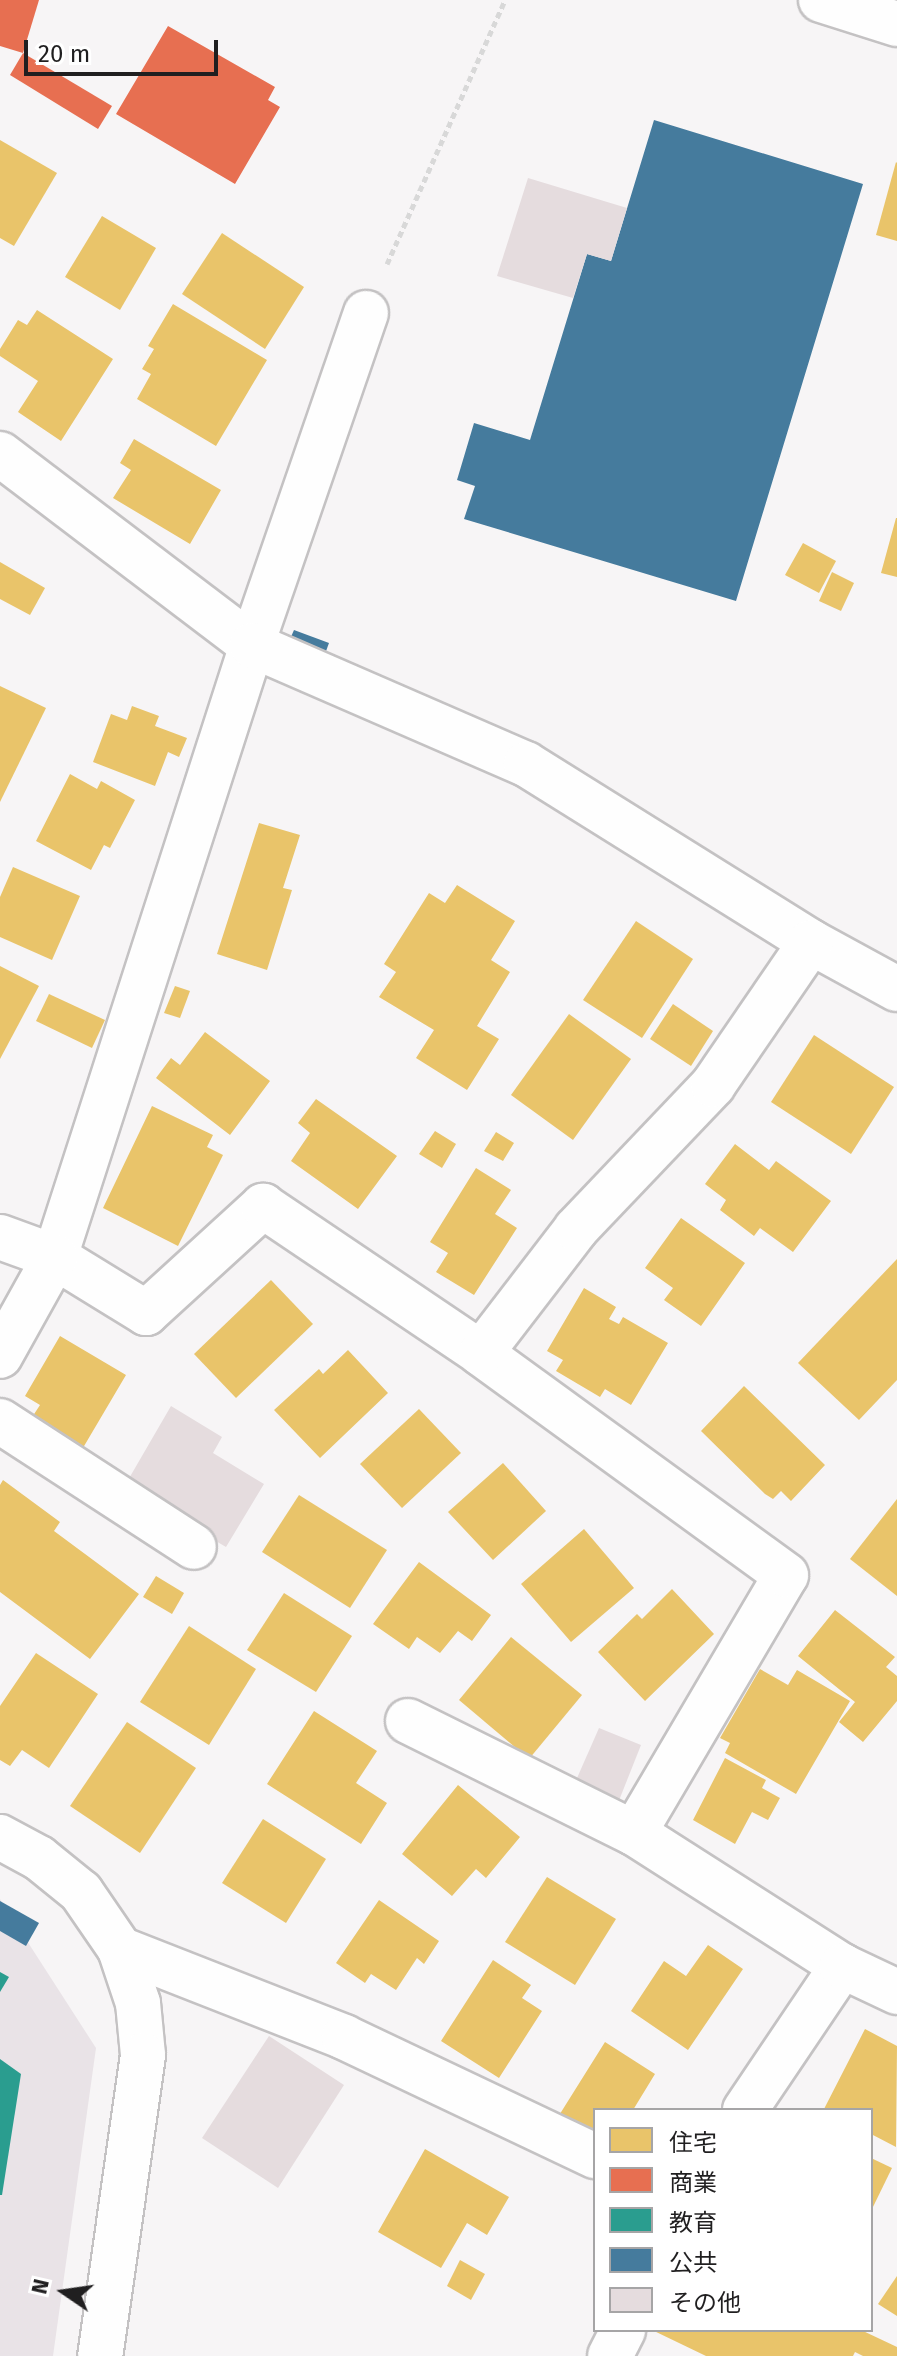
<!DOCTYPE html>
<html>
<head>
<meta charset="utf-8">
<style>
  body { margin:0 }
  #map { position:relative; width:897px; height:2356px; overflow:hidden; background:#f7f5f6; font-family:"Fira Sans","Noto Sans JP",sans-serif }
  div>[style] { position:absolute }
  .built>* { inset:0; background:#e9e3e7 }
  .homes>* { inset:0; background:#e9c46a }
  .shops>* { inset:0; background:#e76f51 }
  .schools>* { inset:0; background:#2a9d8f }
  .public>* { inset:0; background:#457b9d }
  .building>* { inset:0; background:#e5dcde }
  .path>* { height:5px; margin-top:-2.5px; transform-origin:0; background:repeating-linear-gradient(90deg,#d8d8d8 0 6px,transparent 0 10px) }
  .roads { filter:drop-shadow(2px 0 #c4c2c3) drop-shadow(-2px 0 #c4c2c3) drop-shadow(0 2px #c4c2c3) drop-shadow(0 -2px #c4c2c3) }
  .street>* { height:44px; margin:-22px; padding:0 22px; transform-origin:22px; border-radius:22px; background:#fefefe }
  .secondary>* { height:44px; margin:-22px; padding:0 22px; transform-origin:22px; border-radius:22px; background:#fefefe }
  .highway>* { height:44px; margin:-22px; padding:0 22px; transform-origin:22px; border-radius:22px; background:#fefefe }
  span { translate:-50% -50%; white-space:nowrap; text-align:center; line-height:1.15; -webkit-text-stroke:8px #fff; paint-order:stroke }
  .legend { position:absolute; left:593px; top:2108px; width:280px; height:224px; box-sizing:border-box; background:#fff; border:2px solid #a6a5a6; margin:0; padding:10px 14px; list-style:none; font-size:24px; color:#201f20 }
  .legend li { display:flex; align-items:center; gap:16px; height:40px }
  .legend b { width:40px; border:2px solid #a6a5a6 }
  .north { position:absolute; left:24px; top:2252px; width:80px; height:80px; -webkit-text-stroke:6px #fff; paint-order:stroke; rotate:283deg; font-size:22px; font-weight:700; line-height:32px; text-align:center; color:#201f20 }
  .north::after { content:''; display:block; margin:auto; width:28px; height:36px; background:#201f20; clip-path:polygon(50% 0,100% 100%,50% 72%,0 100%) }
  .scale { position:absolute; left:24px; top:40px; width:194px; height:36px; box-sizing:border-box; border:4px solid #201f20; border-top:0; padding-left:10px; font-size:24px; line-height:28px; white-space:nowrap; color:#201f20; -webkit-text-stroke:6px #fff; paint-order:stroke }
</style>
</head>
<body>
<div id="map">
  <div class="built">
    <i style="clip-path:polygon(0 1899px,96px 2048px,53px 2356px,0 2356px)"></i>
  </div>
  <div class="homes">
    <i style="clip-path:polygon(0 140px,57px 173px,14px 246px,0 238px)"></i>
    <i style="clip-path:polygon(896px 162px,897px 163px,897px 241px,876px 235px)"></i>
    <i style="clip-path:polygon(102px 216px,156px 248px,120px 310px,65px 277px)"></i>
    <i style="clip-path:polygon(222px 233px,304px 287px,265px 349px,182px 294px)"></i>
    <i style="clip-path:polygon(173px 304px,267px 360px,216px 446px,137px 399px,151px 374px,142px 369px,154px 349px,148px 346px)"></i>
    <i style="clip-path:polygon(37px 310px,113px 359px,61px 441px,18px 412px,38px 381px,0 356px,0 349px,18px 320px,27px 325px)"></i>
    <i style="clip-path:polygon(134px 439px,221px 490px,190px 544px,113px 498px,131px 470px,120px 463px)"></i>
    <i style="clip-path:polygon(896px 518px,897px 518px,897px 577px,881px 573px)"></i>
    <i style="clip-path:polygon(803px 543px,836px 561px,819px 593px,785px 575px)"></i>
    <i style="clip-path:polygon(0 562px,45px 588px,30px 615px,0 599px)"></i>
    <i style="clip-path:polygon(832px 572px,854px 583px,841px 611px,819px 601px)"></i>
    <i style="clip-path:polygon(0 686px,46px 708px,0 802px)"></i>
    <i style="clip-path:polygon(132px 706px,159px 716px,155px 726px,187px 738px,179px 757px,168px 752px,155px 786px,93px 762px,111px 714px,127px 720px)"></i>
    <i style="clip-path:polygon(70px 774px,97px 789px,101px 781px,135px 800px,110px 848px,104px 845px,91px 870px,36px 841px)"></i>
    <i style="clip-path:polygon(259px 823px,300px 835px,283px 888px,292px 890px,267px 970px,217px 954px)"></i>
    <i style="clip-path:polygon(13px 867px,80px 896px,52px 960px,0 937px,0 897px)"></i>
    <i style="clip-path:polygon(457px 885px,515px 921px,491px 960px,510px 972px,477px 1026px,499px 1039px,467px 1090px,416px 1058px,434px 1030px,379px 997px,396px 972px,384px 964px,429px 893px,445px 903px)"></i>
    <i style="clip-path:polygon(636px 921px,693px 959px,642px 1038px,583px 1000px)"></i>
    <i style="clip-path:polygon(0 966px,39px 986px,0 1059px)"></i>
    <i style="clip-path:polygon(175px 986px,190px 991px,180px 1018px,164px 1013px)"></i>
    <i style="clip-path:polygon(49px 994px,105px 1020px,92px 1048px,36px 1021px)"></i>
    <i style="clip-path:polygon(673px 1004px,713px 1031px,691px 1066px,650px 1039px)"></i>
    <i style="clip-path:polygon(569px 1014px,631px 1059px,573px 1140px,511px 1095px)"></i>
    <i style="clip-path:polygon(205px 1032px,270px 1081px,230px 1135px,156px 1078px,171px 1058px,180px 1065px)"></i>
    <i style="clip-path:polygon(814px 1035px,894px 1087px,851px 1154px,771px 1102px)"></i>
    <i style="clip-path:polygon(316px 1099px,397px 1156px,358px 1209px,291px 1161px,310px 1133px,298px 1123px)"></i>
    <i style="clip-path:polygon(152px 1106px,213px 1135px,207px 1147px,223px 1155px,178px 1246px,103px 1208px)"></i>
    <i style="clip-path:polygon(435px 1131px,456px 1144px,442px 1168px,419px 1154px)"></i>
    <i style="clip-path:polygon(496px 1132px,514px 1143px,503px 1161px,484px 1151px)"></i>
    <i style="clip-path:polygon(735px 1144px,769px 1170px,776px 1161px,831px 1201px,793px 1252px,760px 1228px,754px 1236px,720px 1210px,726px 1200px,705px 1184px)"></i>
    <i style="clip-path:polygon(476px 1168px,511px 1190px,495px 1214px,517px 1228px,474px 1295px,436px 1272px,448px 1253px,430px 1242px)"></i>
    <i style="clip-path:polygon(681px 1218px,745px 1263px,701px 1326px,664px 1300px,673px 1288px,645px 1268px)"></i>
    <i style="clip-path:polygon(897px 1259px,897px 1380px,859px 1420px,798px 1363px)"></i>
    <i style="clip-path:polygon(271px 1280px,313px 1324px,236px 1398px,194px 1354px)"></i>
    <i style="clip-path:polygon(584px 1288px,616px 1307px,609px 1319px,619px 1324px,623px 1317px,668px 1343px,631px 1405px,605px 1389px,600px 1397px,556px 1371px,563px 1360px,547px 1351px)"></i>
    <i style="clip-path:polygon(60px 1336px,126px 1375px,77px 1458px,25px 1428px,40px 1405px,25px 1396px)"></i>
    <i style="clip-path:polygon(348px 1350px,388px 1393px,320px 1458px,274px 1410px,319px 1369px,323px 1374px)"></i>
    <i style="clip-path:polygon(744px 1386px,825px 1465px,791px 1501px,781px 1491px,773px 1499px,765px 1494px,701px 1431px)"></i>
    <i style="clip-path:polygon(419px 1409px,461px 1453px,402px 1508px,360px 1464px)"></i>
    <i style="clip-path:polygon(503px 1463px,546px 1511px,493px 1560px,448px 1512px)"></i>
    <i style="clip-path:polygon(3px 1480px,60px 1522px,54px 1531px,139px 1594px,90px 1659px,0 1592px,0 1485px)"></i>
    <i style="clip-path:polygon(299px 1495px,387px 1550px,350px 1608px,262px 1552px)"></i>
    <i style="clip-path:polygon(897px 1499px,897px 1596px,850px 1559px)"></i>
    <i style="clip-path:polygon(584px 1529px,634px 1588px,571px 1642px,521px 1584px)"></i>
    <i style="clip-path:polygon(419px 1562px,491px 1615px,472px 1641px,458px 1631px,440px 1653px,417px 1637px,409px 1649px,373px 1624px)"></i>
    <i style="clip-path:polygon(156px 1576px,184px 1593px,172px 1614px,143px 1597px)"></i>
    <i style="clip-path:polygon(672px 1589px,714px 1634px,645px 1701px,598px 1652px,637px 1614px,642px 1619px)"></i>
    <i style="clip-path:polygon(284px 1593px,352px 1636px,316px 1692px,247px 1650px)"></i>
    <i style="clip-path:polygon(835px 1610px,895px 1657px,886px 1667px,897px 1676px,897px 1701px,863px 1742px,839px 1722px,855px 1702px,798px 1656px)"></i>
    <i style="clip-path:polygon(189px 1626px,256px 1669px,209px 1745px,140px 1702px)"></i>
    <i style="clip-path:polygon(511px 1637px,582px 1695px,529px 1759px,459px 1700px)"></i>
    <i style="clip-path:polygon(36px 1653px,98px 1694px,49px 1768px,22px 1750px,10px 1766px,0 1760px,0 1706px)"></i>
    <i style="clip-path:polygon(760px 1669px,788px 1685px,797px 1670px,850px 1701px,796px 1794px,725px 1753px,730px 1743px,720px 1738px)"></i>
    <i style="clip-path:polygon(314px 1711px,377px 1751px,356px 1783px,387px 1803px,361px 1844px,267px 1784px)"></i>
    <i style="clip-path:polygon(127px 1722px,196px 1768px,140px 1853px,70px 1806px)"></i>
    <i style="clip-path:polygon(725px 1758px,766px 1780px,762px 1788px,780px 1798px,768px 1820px,752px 1812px,735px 1844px,693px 1820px)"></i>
    <i style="clip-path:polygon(458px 1785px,520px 1837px,486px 1878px,476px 1869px,452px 1896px,402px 1854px)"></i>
    <i style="clip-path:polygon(263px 1819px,326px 1859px,286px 1923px,222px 1883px)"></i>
    <i style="clip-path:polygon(547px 1877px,616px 1919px,575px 1985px,505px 1942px)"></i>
    <i style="clip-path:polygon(379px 1900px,439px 1941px,424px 1964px,417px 1958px,396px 1990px,371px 1974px,365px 1983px,336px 1963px)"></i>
    <i style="clip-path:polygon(708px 1945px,743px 1969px,688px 2050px,631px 2011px,664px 1961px,686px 1976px)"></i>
    <i style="clip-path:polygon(493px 1960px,531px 1985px,522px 1998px,542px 2011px,499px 2078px,441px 2041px)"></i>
    <i style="clip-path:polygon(865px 2029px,897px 2046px,896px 2147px,871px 2134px,871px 2110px,824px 2109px)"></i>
    <i style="clip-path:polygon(605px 2042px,655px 2074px,633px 2110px,595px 2110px,595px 2141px,558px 2117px)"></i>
    <i style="clip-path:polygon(425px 2149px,509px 2197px,487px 2235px,467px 2223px,441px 2268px,378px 2232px)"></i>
    <i style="clip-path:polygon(871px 2158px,892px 2168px,871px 2211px)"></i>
    <i style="clip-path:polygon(460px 2260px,485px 2274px,471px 2300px,447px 2286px)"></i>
    <i style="clip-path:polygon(897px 2276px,897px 2316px,878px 2304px)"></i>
    <i style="clip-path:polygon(652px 2330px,861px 2330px,897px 2347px,897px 2356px,863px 2356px,855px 2352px,853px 2356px,706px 2356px)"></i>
  </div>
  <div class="shops">
    <i style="clip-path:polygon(0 0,39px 0,23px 53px,0 46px)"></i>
    <i style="clip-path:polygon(168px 26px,275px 87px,268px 100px,280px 107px,235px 184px,116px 114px)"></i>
    <i style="clip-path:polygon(23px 53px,112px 106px,98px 129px,10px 75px)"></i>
  </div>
  <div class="schools">
    <i style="clip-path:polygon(0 1972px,9px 1977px,0 1992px)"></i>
    <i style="clip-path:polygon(0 2059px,21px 2074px,2px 2195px,0 2195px)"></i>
  </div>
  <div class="public">
    <i style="clip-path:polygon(654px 120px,863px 184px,736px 601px,464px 519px,475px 486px,457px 480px,474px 423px,530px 440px,587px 254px,611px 261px)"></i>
    <i style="clip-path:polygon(294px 630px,329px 643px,322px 662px,286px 648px)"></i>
    <i style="clip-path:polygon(0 1901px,39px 1923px,26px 1946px,0 1931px)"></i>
  </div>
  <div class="building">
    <i style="clip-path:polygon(528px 178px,627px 208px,611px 261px,587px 254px,573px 298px,497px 276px)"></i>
    <i style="clip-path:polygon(171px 1406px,222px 1437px,213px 1453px,264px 1484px,226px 1547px,124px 1487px)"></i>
    <i style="clip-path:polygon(599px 1728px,641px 1745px,618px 1803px,574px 1785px)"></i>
    <i style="clip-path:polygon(269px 2036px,344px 2085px,278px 2188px,202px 2138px)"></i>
  </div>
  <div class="path">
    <i style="left:387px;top:264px;width:289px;rotate:-65.9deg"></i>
  </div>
  <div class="roads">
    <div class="street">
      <i style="left:366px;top:313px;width:351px;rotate:109deg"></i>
      <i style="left:252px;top:645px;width:643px;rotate:107.84deg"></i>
      <i style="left:55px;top:1257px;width:107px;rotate:31.6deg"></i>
      <i style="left:146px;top:1313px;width:159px;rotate:-42.4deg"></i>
      <i style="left:263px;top:1206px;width:263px;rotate:34deg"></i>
      <i style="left:0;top:454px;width:316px;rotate:37.2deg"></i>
      <i style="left:252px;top:645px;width:299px;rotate:23.5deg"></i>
      <i style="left:526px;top:764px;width:336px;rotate:32deg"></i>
      <i style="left:811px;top:942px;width:98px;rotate:28.7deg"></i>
      <i style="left:0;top:1237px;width:59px;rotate:20deg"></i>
      <i style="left:55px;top:1257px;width:113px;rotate:119.1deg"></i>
      <i style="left:0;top:1421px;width:231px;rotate:33deg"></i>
      <i style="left:408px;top:1721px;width:252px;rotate:26.4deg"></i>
      <i style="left:634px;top:1833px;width:247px;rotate:32.6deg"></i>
      <i style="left:634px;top:1833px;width:299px;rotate:-59.5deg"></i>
      <i style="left:786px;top:1575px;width:377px;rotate:-144deg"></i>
      <i style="left:481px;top:1353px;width:156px;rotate:-52.5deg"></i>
      <i style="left:576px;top:1229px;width:199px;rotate:-46.4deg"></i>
      <i style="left:713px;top:1085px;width:173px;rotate:-55.6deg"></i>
      <i style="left:120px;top:1949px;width:241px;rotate:21.4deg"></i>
      <i style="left:344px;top:2037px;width:278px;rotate:25.4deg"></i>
      <i style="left:745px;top:2110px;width:174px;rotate:-56deg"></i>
      <i style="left:842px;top:1966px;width:61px;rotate:25.3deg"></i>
      <i style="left:610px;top:2356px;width:29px;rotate:-63deg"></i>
    </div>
    <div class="secondary">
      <i style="left:0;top:1837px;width:44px;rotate:28.3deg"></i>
      <i style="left:39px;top:1858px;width:54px;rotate:39deg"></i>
      <i style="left:81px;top:1892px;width:69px;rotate:55.6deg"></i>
      <i style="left:120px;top:1949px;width:57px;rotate:71.6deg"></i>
      <i style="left:138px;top:2003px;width:52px;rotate:84.5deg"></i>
      <i style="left:143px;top:2055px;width:304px;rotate:98.1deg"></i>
    </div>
    <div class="highway">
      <i style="left:821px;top:0;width:80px;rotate:17.5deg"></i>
    </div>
  </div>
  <ul class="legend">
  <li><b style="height:22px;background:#e9c46a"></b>住宅</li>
  <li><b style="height:22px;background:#e76f51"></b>商業</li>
  <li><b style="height:22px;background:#2a9d8f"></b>教育</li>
  <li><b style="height:22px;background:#457b9d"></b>公共</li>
  <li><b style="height:22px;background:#e5dcde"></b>その他</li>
  </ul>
  <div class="north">N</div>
  <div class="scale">20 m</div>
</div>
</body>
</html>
